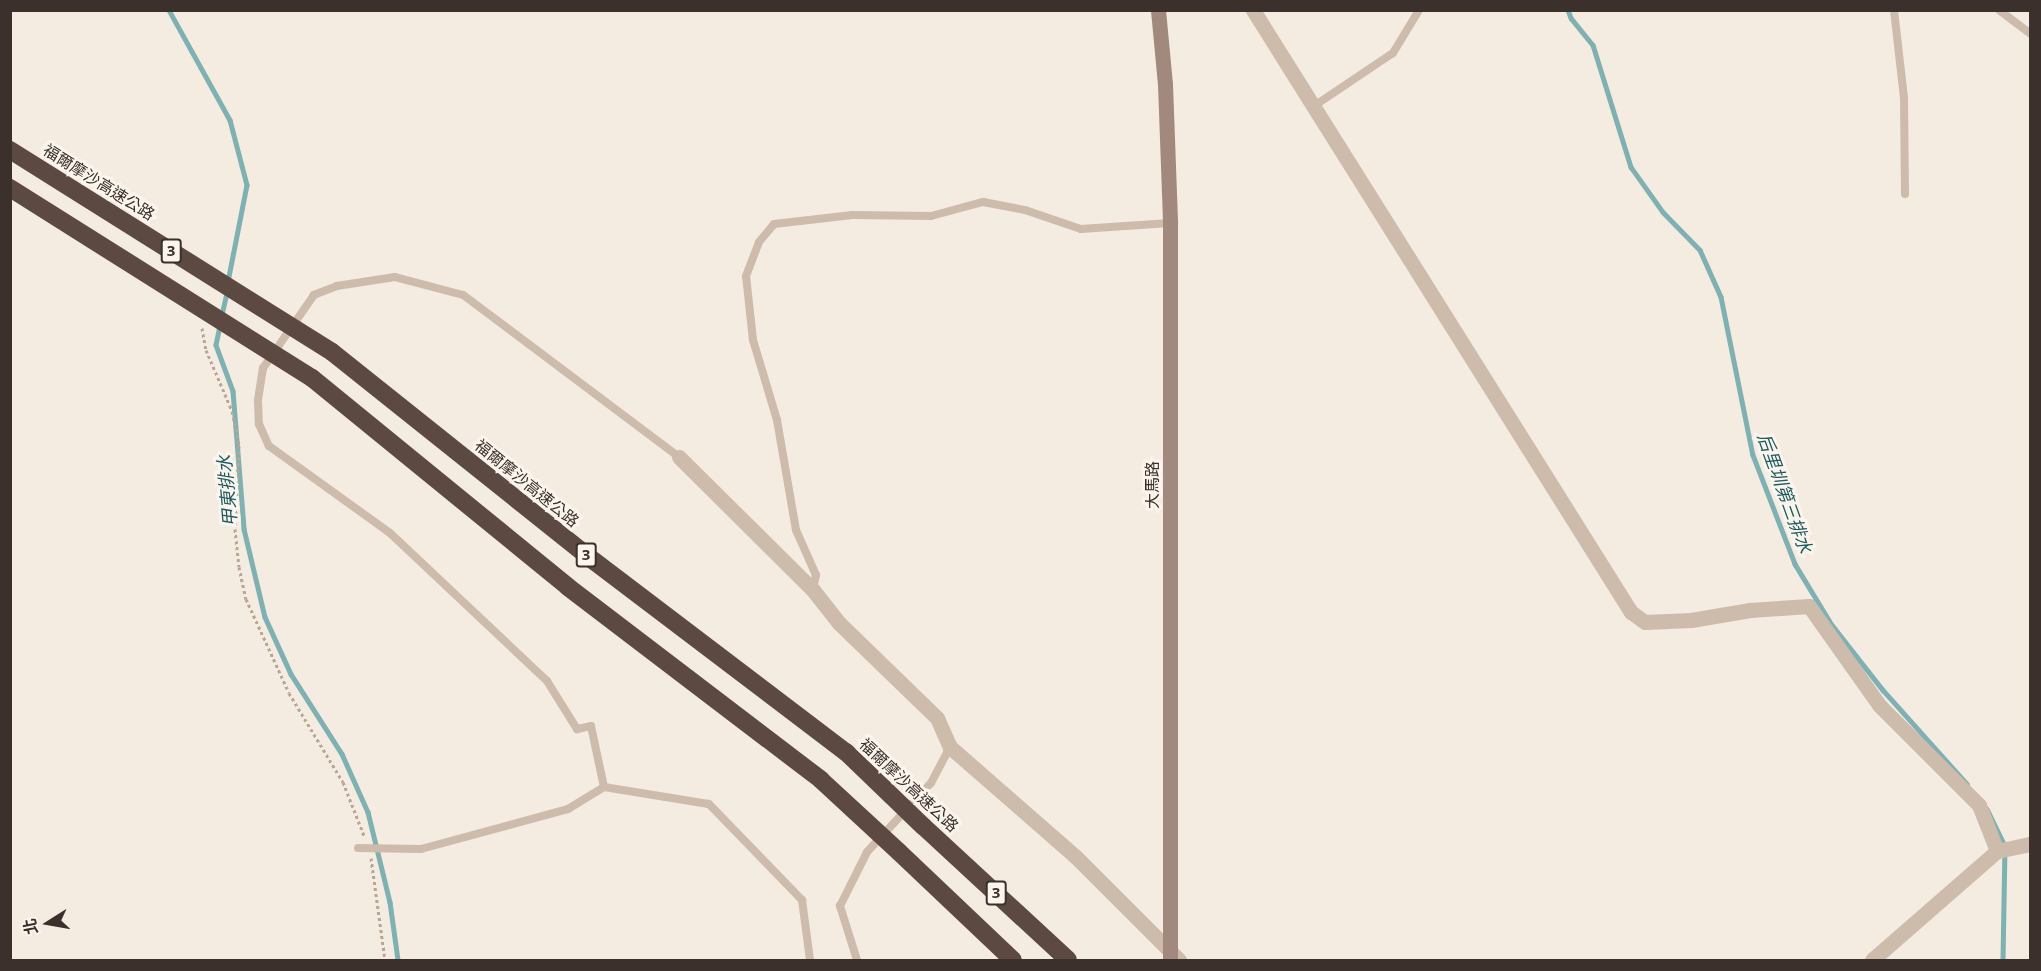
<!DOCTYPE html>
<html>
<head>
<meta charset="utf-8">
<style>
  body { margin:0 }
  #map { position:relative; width:2041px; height:971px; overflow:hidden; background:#f4ebe1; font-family:"Open Sans","Noto Sans TC",sans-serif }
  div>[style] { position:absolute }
  .stream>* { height:4.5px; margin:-2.25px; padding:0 2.25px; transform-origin:2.25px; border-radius:2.25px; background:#7fb0b2 }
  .path>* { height:3px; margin-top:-1.5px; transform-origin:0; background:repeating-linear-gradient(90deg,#b9a596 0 3px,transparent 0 6px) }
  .lane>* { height:8px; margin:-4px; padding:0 4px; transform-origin:4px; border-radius:4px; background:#cdbbac }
  .street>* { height:15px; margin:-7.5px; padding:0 7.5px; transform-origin:7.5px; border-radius:7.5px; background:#cdbbac }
  .secondary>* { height:15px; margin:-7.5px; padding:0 7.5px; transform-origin:7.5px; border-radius:7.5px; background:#a18a7d }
  .highway>* { height:18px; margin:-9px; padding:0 9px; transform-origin:9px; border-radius:9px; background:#5c4a42 }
  .highway-bridge>* { height:18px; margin:-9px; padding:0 9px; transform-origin:9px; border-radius:9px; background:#5c4a42 }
  span { translate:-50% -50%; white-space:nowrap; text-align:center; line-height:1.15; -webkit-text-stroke:6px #fbf5ee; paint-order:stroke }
  .shield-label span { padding:2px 4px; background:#fbf5ee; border:2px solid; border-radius:4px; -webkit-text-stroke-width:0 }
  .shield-label { font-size:15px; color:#3b302b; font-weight:700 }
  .street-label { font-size:16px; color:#3b302b }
  .water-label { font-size:18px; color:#1f5a5e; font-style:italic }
  .frame { position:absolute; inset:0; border:12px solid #3b302b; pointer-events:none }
  .north { position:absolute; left:18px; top:893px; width:60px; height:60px; -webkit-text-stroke:4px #fbf5ee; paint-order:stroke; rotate:259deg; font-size:16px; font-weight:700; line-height:24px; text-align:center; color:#3b302b }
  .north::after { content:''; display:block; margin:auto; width:21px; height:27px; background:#3b302b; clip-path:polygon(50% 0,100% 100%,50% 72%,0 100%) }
</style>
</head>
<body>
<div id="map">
  <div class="stream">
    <i style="left:169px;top:10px;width:126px;rotate:61deg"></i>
    <i style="left:230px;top:120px;width:67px;rotate:75.3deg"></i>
    <i style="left:247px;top:185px;width:99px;rotate:101.1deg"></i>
    <i style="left:1568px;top:10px;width:9px;rotate:69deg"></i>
    <i style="left:1571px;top:18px;width:35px;rotate:51deg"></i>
    <i style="left:1593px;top:45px;width:128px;rotate:72.7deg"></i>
    <i style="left:1631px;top:167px;width:55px;rotate:54.6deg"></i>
    <i style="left:1663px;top:212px;width:53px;rotate:45.8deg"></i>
    <i style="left:1700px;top:250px;width:51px;rotate:65.9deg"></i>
    <i style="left:1721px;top:297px;width:161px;rotate:78.6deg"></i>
    <i style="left:1753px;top:455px;width:117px;rotate:68.9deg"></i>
    <i style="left:1795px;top:564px;width:71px;rotate:58.8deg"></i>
    <i style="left:1832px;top:625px;width:83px;rotate:51.9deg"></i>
    <i style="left:1883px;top:690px;width:126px;rotate:48.2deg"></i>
    <i style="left:221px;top:317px;width:28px;rotate:-77deg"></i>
    <i style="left:220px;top:326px;width:19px;rotate:102deg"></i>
    <i style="left:216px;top:345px;width:49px;rotate:69.7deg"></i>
    <i style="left:233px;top:391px;width:138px;rotate:85.4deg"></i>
    <i style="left:244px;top:529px;width:90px;rotate:76.6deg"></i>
    <i style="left:265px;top:617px;width:63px;rotate:65.5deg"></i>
    <i style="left:291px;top:674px;width:95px;rotate:57.5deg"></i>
    <i style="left:342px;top:754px;width:64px;rotate:65.9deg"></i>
    <i style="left:368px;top:812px;width:93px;rotate:76.3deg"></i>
    <i style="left:390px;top:902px;width:59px;rotate:82.1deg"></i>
    <i style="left:1987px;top:809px;width:41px;rotate:64.1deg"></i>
    <i style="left:2005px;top:846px;width:114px;rotate:91deg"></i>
  </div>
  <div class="path">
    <i style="left:202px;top:328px;width:22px;rotate:80deg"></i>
    <i style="left:206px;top:350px;width:66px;rotate:66.9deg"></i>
    <i style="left:232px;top:411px;width:35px;rotate:78deg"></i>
    <i style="left:239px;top:445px;width:84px;rotate:92.7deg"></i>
    <i style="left:235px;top:529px;width:38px;rotate:84deg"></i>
    <i style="left:239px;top:567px;width:33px;rotate:78deg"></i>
    <i style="left:246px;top:599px;width:103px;rotate:65.4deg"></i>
    <i style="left:289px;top:693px;width:104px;rotate:58.8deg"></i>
    <i style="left:343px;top:782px;width:60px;rotate:68.6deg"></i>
    <i style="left:371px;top:858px;width:103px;rotate:82.2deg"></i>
  </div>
  <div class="lane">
    <i style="left:1894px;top:10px;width:89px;rotate:83.5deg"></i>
    <i style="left:1904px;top:98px;width:96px;rotate:89.4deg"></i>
    <i style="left:1999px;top:10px;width:39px;rotate:37deg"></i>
    <i style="left:1314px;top:106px;width:95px;rotate:-33.9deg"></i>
    <i style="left:1393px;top:53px;width:50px;rotate:-58.8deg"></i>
    <i style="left:679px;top:457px;width:270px;rotate:-143.1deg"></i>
    <i style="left:463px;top:295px;width:70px;rotate:-165.2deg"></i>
    <i style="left:395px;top:277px;width:59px;rotate:171.2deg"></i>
    <i style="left:337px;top:286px;width:25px;rotate:159deg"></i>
    <i style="left:314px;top:295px;width:89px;rotate:124.9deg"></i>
    <i style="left:263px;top:368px;width:33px;rotate:99deg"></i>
    <i style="left:258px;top:401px;width:23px;rotate:88deg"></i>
    <i style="left:259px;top:424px;width:24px;rotate:66deg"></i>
    <i style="left:269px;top:446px;width:149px;rotate:35.7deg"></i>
    <i style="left:390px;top:533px;width:216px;rotate:43.3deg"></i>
    <i style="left:547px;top:681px;width:57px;rotate:58deg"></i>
    <i style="left:577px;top:729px;width:14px;rotate:-12deg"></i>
    <i style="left:591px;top:726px;width:62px;rotate:78deg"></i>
    <i style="left:604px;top:787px;width:106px;rotate:9.2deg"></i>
    <i style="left:709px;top:804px;width:134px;rotate:45.9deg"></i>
    <i style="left:802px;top:900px;width:61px;rotate:82.4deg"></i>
    <i style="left:813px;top:590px;width:15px;rotate:-79deg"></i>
    <i style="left:816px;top:575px;width:49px;rotate:-114deg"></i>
    <i style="left:796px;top:530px;width:112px;rotate:-99.8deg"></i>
    <i style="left:777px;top:420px;width:84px;rotate:-106.7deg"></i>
    <i style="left:753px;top:340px;width:64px;rotate:-96.2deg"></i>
    <i style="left:746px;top:276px;width:36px;rotate:-69deg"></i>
    <i style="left:759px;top:242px;width:23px;rotate:-50deg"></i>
    <i style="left:774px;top:224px;width:79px;rotate:-6.6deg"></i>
    <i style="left:852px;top:215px;width:79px;rotate:0.7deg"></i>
    <i style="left:931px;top:216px;width:54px;rotate:-15.1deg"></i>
    <i style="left:983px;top:202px;width:43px;rotate:10.8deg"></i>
    <i style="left:1025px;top:210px;width:59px;rotate:18.7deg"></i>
    <i style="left:1081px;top:229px;width:89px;rotate:-3.9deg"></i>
    <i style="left:358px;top:848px;width:63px;rotate:0.9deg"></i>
    <i style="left:421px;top:849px;width:152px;rotate:-15.2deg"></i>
    <i style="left:568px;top:809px;width:42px;rotate:-31.4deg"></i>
    <i style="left:857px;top:960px;width:57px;rotate:-107.5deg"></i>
    <i style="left:840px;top:906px;width:60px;rotate:-63.4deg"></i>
    <i style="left:867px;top:852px;width:94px;rotate:-47.2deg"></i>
    <i style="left:931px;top:783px;width:41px;rotate:-62.2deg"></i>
  </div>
  <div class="street">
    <i style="left:1253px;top:10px;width:711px;rotate:57.88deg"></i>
    <i style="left:1631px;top:612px;width:17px;rotate:36deg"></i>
    <i style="left:1645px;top:622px;width:46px;rotate:-2.5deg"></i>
    <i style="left:1691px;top:620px;width:60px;rotate:-9.6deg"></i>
    <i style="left:1750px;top:610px;width:59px;rotate:-3.9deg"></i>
    <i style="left:1809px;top:606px;width:121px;rotate:54.7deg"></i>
    <i style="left:1879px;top:705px;width:141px;rotate:45deg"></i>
    <i style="left:1979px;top:805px;width:49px;rotate:68.6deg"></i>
    <i style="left:679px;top:457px;width:189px;rotate:44.8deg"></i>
    <i style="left:813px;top:590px;width:42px;rotate:51.8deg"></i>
    <i style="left:839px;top:623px;width:136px;rotate:44.1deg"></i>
    <i style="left:937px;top:718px;width:32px;rotate:66deg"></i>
    <i style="left:950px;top:747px;width:167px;rotate:41.1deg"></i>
    <i style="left:1076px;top:857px;width:146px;rotate:45deg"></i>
    <i style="left:1872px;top:960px;width:166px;rotate:-41.1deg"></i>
    <i style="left:1997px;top:851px;width:34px;rotate:-12deg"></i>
  </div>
  <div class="secondary">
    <i style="left:1158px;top:10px;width:74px;rotate:84.6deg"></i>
    <i style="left:1165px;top:84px;width:139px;rotate:87.9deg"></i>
    <i style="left:1170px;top:223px;width:737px;rotate:90deg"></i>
  </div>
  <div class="highway">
    <i style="left:332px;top:352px;width:335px;rotate:38.6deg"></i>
    <i style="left:594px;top:561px;width:316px;rotate:37.2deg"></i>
    <i style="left:312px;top:378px;width:330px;rotate:39.2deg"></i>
    <i style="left:568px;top:587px;width:318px;rotate:37.3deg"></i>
    <i style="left:923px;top:826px;width:197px;rotate:42.7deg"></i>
    <i style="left:899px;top:852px;width:157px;rotate:43.5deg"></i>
  </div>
  <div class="highway-bridge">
    <i style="left:10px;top:150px;width:380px;rotate:32.1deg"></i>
    <i style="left:10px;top:188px;width:357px;rotate:32.2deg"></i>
    <i style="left:846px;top:752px;width:107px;rotate:43.9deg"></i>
    <i style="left:821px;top:780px;width:106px;rotate:42.7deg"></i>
  </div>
  <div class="shield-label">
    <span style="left:171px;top:251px">3</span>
    <span style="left:586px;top:555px">3</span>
    <span style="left:996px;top:893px">3</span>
  </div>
  <div class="street-label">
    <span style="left:99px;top:182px;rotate:32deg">福爾摩沙高速公路</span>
    <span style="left:527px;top:483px;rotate:39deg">福爾摩沙高速公路</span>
    <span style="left:1152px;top:485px;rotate:-90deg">大馬路</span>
    <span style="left:909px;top:785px;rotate:43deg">福爾摩沙高速公路</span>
  </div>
  <div class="water-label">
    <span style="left:227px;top:491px;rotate:-95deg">甲東排水</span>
    <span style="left:1785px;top:493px;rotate:70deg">后里圳第三排水</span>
  </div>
  <div class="frame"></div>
  <div class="north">北</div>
</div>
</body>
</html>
